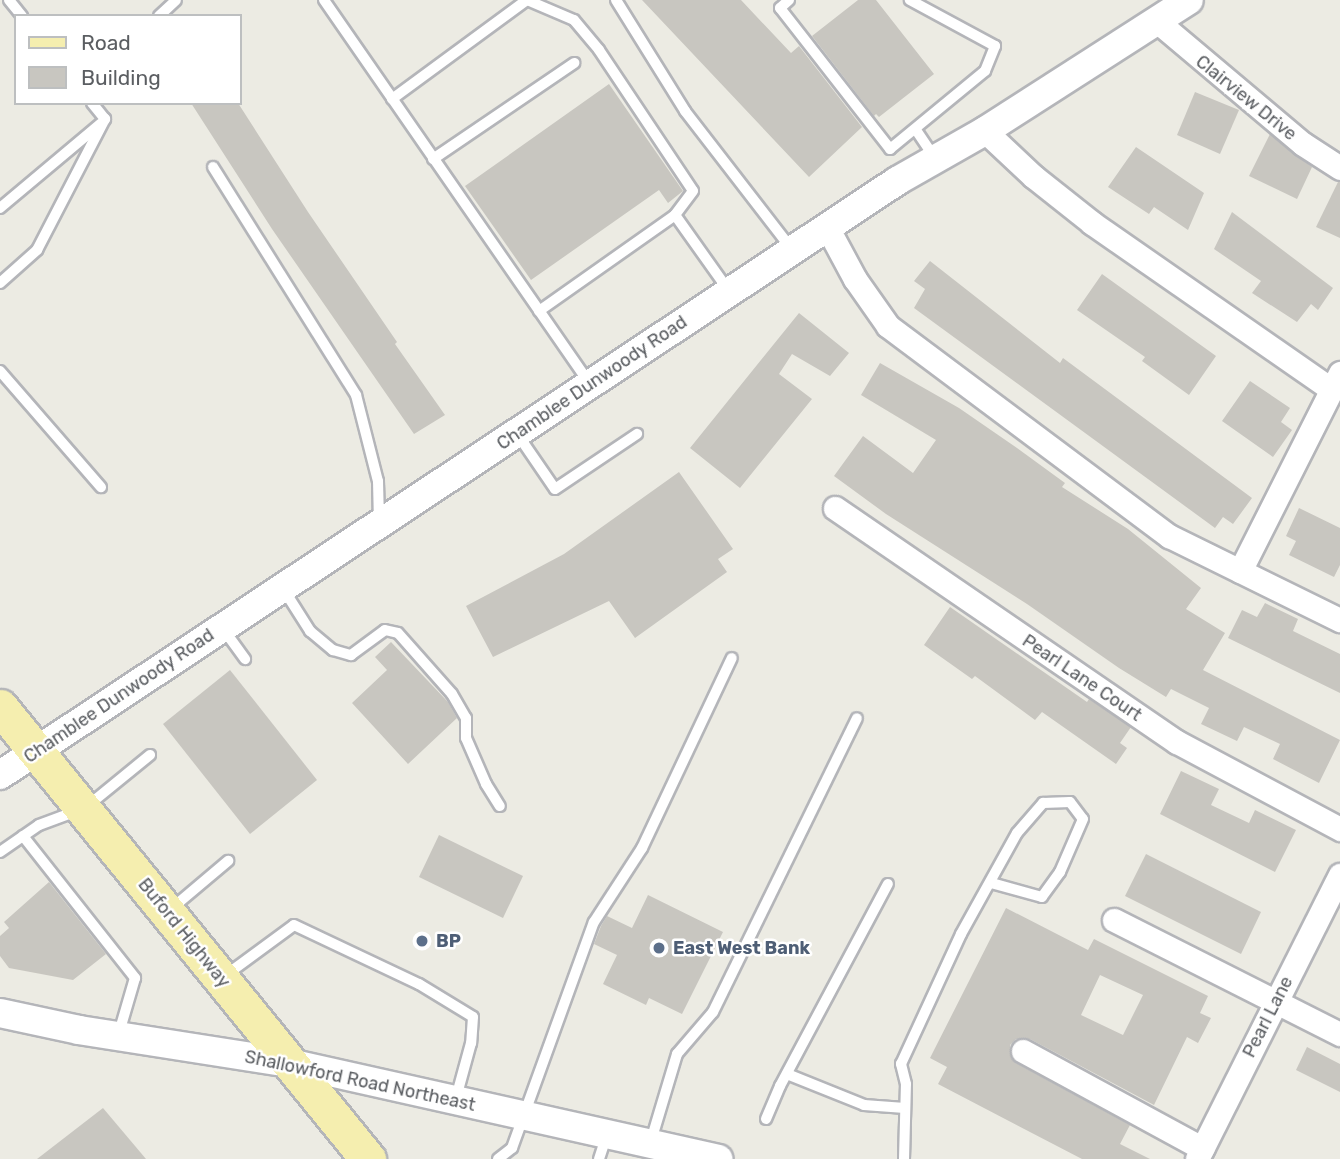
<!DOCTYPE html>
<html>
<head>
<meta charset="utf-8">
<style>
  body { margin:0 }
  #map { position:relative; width:1340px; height:1159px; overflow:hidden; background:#ecebe3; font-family:Rubik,sans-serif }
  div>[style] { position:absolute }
  .building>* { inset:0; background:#c8c6c0 }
  .roads { filter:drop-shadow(2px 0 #b4b5b9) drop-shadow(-2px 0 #b4b5b9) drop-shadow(0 2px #b4b5b9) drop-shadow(0 -2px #b4b5b9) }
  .service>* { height:10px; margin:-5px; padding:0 5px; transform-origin:5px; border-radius:5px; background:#fff }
  .minor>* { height:23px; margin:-11.5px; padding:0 11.5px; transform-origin:11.5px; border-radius:11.5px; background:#fff }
  .tertiary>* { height:28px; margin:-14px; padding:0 14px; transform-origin:14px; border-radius:14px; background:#fff }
  .primary>* { height:35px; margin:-17.5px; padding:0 17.5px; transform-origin:17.5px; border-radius:17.5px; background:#f5eeaf }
  .dots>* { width:19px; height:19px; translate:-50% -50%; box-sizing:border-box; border:4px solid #fff; border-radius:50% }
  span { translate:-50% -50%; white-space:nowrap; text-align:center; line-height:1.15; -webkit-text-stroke:5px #fff; paint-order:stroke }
  .street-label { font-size:18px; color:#5b5e62 }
  .service-label { font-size:18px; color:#4e5e75; font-weight:700 }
  .left { translate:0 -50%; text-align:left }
  .legend { position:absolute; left:14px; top:14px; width:228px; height:91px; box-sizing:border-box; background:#fff; border:2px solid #bdbfc0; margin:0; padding:9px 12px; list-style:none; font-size:21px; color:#5b5e62 }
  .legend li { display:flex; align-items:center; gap:14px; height:35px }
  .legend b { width:35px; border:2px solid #bdbfc0 }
</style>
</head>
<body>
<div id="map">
  <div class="building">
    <i style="clip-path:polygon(642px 0,741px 0,791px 53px,799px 46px,862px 127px,809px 177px)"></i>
    <i style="clip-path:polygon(858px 0,876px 0,934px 74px,879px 117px,876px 114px,874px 116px,812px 36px)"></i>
    <i style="clip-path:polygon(609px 84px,683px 191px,668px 203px,659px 190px,531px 280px,465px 186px)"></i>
    <i style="clip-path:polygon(1195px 92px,1239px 110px,1220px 154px,1177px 135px)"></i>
    <i style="clip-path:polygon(191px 103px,238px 103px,308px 212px,397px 342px,395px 344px,445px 415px,414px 434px,272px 229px)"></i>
    <i style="clip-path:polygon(1270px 134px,1312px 167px,1297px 199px,1249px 176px)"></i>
    <i style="clip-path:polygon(1136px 147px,1204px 193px,1188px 230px,1154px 207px,1149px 214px,1108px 187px)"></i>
    <i style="clip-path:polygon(1338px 182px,1340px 182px,1340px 238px,1316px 227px)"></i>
    <i style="clip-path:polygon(1232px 212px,1333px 288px,1318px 310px,1311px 304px,1297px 322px,1252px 293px,1261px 281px,1214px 249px)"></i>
    <i style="clip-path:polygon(930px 261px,1060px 363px,1063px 358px,1252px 498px,1233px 524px,1223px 517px,1215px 528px,914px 308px,925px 289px,914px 281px)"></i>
    <i style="clip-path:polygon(1102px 274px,1216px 356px,1189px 395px,1142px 361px,1145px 357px,1077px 310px)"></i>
    <i style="clip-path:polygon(799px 313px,849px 353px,830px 376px,792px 354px,779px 374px,812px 399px,740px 488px,690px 448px)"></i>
    <i style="clip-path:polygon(880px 363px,959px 408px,1017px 448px,1065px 483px,1062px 487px,1128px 529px,1201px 588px,1186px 609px,1225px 633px,1203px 670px,1340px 740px,1319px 783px,1273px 759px,1280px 744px,1244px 727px,1237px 741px,1201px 724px,1209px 708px,1171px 689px,1166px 697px,1119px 668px,1027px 604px,886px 514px,834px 476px,863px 436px,913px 473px,936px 440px,861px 395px)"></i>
    <i style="clip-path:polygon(1250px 381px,1290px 408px,1281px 422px,1292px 430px,1273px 457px,1222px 421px)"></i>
    <i style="clip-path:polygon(679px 472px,733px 549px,718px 559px,727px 572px,635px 638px,609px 601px,493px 657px,466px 606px,564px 554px)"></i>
    <i style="clip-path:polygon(1299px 508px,1340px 528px,1340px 565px,1334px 577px,1289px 555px,1296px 541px,1286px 536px)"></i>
    <i style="clip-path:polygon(1265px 603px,1298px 619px,1293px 631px,1340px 654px,1340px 693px,1228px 638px,1242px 610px,1257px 617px)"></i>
    <i style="clip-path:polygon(950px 607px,1087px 702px,1089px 699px,1131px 727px,1120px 743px,1127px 748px,1116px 764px,1042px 712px,1035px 720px,975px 676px,972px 679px,924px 645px)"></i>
    <i style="clip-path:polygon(391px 642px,448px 702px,457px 718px,408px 764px,352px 703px,387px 670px,375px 657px)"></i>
    <i style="clip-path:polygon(230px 670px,317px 780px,250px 834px,163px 724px)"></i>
    <i style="clip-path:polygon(1181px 771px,1219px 789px,1211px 805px,1249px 823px,1255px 810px,1296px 830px,1275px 872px,1160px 814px)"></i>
    <i style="clip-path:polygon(439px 835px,523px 876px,503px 918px,419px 877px)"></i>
    <i style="clip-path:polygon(1146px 854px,1261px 912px,1241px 954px,1125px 896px)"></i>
    <i style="clip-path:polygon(49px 882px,106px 954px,73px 980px,9px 968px,0 956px,0 936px,9px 928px,4px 922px)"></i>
    <i style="clip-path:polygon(648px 895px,723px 932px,682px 1014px,649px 998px,646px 1005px,603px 984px,617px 955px,594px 944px,601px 926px,607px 916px,632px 928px)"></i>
    <i style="clip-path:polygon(evenodd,1006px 908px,1088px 950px,1094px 939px,1208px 996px,1200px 1013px,1211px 1018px,1198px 1043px,1187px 1037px,1154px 1105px,1030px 1039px,1016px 1039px,1010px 1045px,1011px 1058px,1016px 1063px,1130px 1125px,1120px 1144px,1150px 1159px,1082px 1159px,938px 1084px,947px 1067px,930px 1058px,1006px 908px,1100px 975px,1143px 995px,1123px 1035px,1081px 1015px,1100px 975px)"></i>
    <i style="clip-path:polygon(1307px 1047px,1340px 1064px,1340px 1092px,1296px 1070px)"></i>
    <i style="clip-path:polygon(103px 1108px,146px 1159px,37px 1159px)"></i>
  </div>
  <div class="roads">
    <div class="service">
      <i style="left:9px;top:0;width:21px;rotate:51deg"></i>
      <i style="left:324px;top:0;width:467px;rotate:55.3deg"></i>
      <i style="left:616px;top:0;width:131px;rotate:58.1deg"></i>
      <i style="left:685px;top:111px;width:173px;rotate:52.3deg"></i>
      <i style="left:789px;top:0;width:12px;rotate:138deg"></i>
      <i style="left:780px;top:8px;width:179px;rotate:52deg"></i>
      <i style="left:890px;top:149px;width:123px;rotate:-39.4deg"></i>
      <i style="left:985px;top:71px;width:27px;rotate:-68deg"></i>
      <i style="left:995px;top:46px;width:97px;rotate:-151.6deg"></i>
      <i style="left:159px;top:16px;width:23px;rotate:-43deg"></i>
      <i style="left:392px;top:99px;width:167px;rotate:-36.3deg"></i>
      <i style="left:527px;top:0;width:51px;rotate:23.1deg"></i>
      <i style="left:574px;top:20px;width:39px;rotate:50deg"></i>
      <i style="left:599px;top:50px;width:169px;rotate:56.3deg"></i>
      <i style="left:693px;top:191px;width:30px;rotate:127deg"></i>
      <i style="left:92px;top:103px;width:21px;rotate:51deg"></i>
      <i style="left:916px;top:130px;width:34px;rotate:56deg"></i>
      <i style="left:433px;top:159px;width:171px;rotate:-34.2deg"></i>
      <i style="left:213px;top:167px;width:269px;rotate:57.9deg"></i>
      <i style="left:356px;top:395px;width:89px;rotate:75.7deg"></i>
      <i style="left:378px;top:481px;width:40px;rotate:88.6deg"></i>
      <i style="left:0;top:208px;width:131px;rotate:-40deg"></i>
      <i style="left:0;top:283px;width:50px;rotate:-41.7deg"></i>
      <i style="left:37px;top:250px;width:148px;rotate:-62.6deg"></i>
      <i style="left:539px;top:311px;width:166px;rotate:-35.2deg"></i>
      <i style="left:675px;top:215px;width:93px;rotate:54.6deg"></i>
      <i style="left:0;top:371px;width:154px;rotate:49deg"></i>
      <i style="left:518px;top:435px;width:65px;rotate:55.6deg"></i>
      <i style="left:555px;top:489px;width:99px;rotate:-33.9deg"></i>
      <i style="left:284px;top:590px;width:49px;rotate:57.6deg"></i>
      <i style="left:310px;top:631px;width:30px;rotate:40deg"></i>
      <i style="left:333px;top:650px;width:19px;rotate:16deg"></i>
      <i style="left:351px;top:655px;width:42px;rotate:-36.3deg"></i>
      <i style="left:385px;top:630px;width:13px;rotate:13deg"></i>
      <i style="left:398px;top:633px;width:81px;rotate:48.5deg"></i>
      <i style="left:452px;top:694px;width:28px;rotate:60deg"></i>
      <i style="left:466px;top:718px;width:20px;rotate:90deg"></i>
      <i style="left:466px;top:738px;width:50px;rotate:66.5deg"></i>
      <i style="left:486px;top:784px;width:26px;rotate:58deg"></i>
      <i style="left:224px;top:630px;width:36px;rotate:54deg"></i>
      <i style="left:23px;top:836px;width:181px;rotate:51.7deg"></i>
      <i style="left:135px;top:978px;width:60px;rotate:106.3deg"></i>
      <i style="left:0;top:852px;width:47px;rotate:-34.7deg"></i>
      <i style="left:39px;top:825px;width:49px;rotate:-20.3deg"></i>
      <i style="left:85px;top:808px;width:84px;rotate:-39.2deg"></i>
      <i style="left:171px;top:909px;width:75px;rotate:-40.1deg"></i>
      <i style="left:226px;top:975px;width:84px;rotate:-36.3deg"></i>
      <i style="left:294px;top:925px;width:138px;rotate:25.3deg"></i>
      <i style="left:419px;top:984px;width:63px;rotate:31.4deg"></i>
      <i style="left:473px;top:1017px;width:26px;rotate:94deg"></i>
      <i style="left:471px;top:1043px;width:57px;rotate:105.3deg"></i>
      <i style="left:787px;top:1074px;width:83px;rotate:21.9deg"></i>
      <i style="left:864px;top:1105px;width:41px;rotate:4.2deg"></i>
      <i style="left:766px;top:1119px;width:36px;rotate:-67deg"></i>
      <i style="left:780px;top:1086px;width:229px;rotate:-61.9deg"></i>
      <i style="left:650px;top:1144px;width:94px;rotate:-73.3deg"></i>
      <i style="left:677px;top:1054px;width:55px;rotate:-49.4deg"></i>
      <i style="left:713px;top:1012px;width:327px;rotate:-63.9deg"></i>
      <i style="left:498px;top:1159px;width:18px;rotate:-38deg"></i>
      <i style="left:512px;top:1148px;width:240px;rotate:-70.1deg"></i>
      <i style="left:594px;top:922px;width:88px;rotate:-57deg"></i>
      <i style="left:642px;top:848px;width:210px;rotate:-64.7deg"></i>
      <i style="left:599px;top:1159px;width:25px;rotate:-72deg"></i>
      <i style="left:904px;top:1159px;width:75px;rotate:-88.5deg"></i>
      <i style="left:906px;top:1084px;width:21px;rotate:-104deg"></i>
      <i style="left:901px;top:1064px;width:143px;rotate:-65.2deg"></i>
      <i style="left:961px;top:934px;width:115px;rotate:-61deg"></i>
      <i style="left:1017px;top:833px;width:40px;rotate:-49deg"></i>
      <i style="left:1043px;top:803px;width:27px;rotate:-2deg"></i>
      <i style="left:1070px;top:802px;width:21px;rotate:53deg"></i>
      <i style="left:1083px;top:819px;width:58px;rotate:113.5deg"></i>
      <i style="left:1060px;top:872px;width:31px;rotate:126deg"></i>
      <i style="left:1042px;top:897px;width:53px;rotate:-164.6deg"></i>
    </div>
    <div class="minor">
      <i style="left:1158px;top:22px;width:189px;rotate:40.1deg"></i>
      <i style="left:1303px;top:144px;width:44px;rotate:33deg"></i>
      <i style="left:985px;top:131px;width:67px;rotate:43.2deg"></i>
      <i style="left:1034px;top:177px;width:74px;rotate:38.4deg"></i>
      <i style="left:1092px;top:223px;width:291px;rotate:34.8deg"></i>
      <i style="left:827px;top:227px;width:59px;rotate:61.7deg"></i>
      <i style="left:855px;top:279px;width:57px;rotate:54.9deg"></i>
      <i style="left:888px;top:326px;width:351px;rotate:36.8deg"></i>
      <i style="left:1169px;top:536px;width:191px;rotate:26.2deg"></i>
      <i style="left:835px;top:508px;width:414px;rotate:34.4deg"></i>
      <i style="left:1177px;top:742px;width:185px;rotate:28.1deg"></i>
      <i style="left:1240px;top:571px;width:222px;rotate:-63.2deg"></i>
      <i style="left:1114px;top:920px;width:253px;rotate:26.8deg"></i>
      <i style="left:1023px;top:1051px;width:204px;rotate:28.5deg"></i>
      <i style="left:1197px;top:1159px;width:318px;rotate:-63.3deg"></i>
    </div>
    <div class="tertiary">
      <i style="left:0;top:775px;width:1076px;rotate:-33.51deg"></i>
      <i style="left:897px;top:181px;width:101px;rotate:-29.6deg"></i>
      <i style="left:985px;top:131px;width:242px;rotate:-32.7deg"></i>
      <i style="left:0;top:1013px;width:81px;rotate:12.1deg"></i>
      <i style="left:79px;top:1030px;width:213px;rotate:8.9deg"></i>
      <i style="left:289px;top:1063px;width:440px;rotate:12.6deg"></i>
    </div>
    <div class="primary">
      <i style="left:0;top:707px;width:583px;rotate:50.85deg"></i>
    </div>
  </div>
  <div class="dots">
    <i style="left:422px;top:941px;background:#5c6f8a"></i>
    <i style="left:659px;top:948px;background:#5c6f8a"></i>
  </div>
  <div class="street-label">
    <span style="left:1246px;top:98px;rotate:39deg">Clairview Drive</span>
    <span style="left:592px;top:383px;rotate:-34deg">Chamblee Dunwoody Road</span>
    <span style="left:1082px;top:678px;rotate:34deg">Pearl Lane Court</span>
    <span style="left:119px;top:696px;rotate:-34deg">Chamblee Dunwoody Road</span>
    <span style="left:184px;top:933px;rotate:51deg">Buford Highway</span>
    <span style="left:1268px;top:1017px;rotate:-63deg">Pearl Lane</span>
    <span style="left:360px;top:1081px;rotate:12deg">Shallowford Road Northeast</span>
  </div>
  <div class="service-label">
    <span class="left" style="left:436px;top:941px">BP</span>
    <span class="left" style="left:673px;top:948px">East West Bank</span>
  </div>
  <ul class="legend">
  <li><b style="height:9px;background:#f5eeaf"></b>Road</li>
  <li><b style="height:19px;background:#c8c6c0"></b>Building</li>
  </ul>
</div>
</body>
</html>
